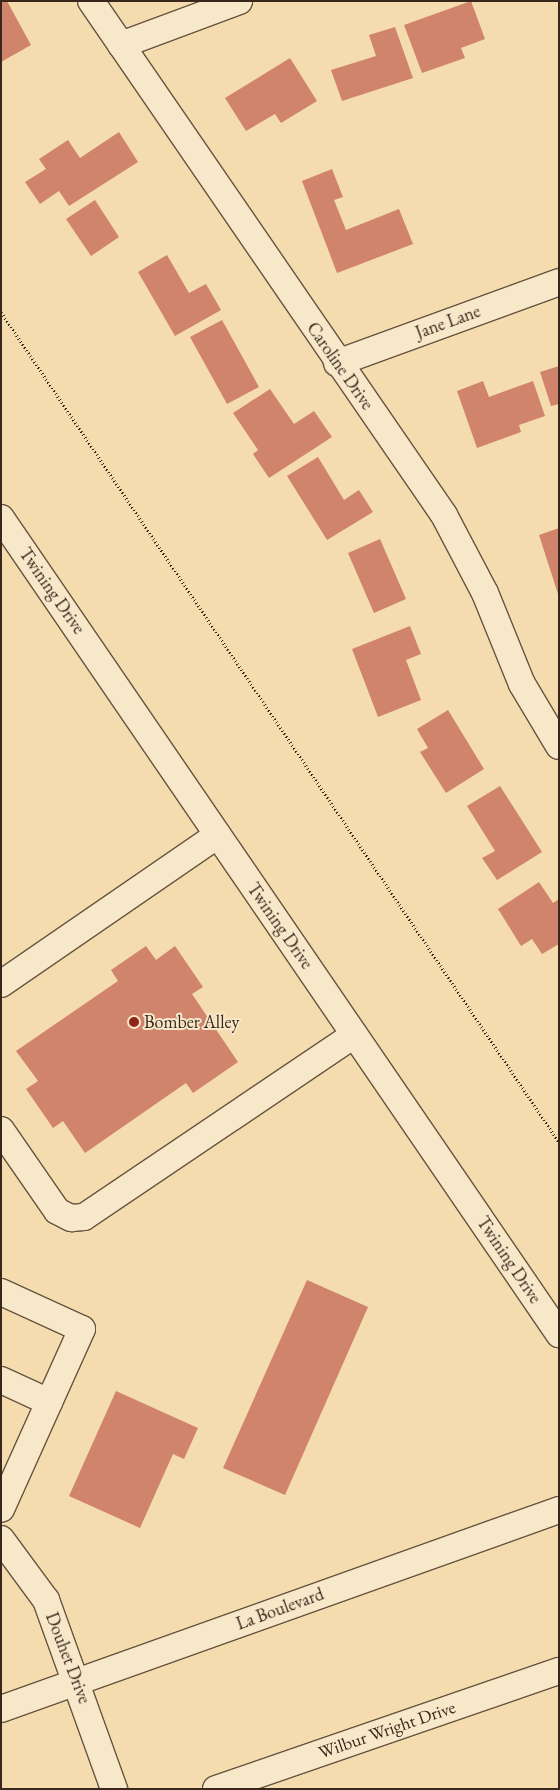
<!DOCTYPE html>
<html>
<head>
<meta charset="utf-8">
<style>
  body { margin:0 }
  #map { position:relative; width:560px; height:1790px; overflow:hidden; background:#f4dcae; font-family:"EB Garamond",serif }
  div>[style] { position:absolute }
  .building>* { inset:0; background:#d0846c }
  .path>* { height:3px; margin-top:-1.5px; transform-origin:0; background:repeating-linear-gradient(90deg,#38271a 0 1px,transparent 0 3.5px) }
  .roads { filter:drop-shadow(1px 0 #67543f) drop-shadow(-1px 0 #67543f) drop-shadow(0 1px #67543f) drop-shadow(0 -1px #67543f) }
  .minor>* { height:26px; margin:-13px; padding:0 13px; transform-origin:13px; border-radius:13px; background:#f8e8ca }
  .dots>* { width:14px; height:14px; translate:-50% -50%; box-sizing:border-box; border:2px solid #f8e8ca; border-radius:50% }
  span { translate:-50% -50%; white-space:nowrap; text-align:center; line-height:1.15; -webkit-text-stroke:4px #f8e8ca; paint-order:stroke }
  .street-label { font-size:18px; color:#38271a }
  .poi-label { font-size:18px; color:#38271a }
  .left { translate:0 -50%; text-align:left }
  .frame { position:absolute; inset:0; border:2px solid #38271a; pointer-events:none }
</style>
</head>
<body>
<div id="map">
  <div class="building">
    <i style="clip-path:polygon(1px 1px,7px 1px,31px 45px,1px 62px)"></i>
    <i style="clip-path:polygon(471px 1px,485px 39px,461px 48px,465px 58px,422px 73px,404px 25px)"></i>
    <i style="clip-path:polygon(395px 27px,413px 78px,342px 101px,331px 70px,376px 56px,369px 35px)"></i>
    <i style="clip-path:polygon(290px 58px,317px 101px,281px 123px,275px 114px,246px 131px,225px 98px)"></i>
    <i style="clip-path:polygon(119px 132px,138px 162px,69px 206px,59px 191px,40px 204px,25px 182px,46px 169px,39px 159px,68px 140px,80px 158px)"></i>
    <i style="clip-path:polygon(332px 169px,343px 197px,334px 200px,346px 230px,399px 209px,413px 244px,337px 273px,302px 181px)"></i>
    <i style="clip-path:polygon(95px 200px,119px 237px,91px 256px,66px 219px)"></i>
    <i style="clip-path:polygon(167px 255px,189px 293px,206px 284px,221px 310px,175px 336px,138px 272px)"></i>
    <i style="clip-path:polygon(222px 320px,259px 387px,227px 404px,190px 337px)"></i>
    <i style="clip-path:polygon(559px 366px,559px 404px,551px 406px,540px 372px)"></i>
    <i style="clip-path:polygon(483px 381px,489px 397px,533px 381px,545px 416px,519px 425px,521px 432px,477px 448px,457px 391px)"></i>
    <i style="clip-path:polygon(270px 389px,294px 424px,314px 411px,332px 437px,269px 478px,253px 454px,258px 450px,233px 413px)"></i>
    <i style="clip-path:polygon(318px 457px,344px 500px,359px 490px,373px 512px,327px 540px,287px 476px)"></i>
    <i style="clip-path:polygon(559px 528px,559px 594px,558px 594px,539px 535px)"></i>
    <i style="clip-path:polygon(380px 539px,406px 599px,374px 613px,348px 553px)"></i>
    <i style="clip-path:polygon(410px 626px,421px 654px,406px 660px,421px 700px,378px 717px,352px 649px)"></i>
    <i style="clip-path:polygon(448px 710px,484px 769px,446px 793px,420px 752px,428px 748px,417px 729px)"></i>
    <i style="clip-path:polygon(500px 786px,542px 852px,497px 880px,482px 858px,495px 851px,467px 806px)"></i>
    <i style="clip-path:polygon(539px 882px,553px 903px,559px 899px,559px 944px,542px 954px,532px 939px,521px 946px,498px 909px)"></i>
    <i style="clip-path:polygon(146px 946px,156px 960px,175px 946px,203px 987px,192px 994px,238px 1062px,193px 1093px,186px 1083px,85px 1153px,63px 1121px,53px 1128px,26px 1089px,38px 1081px,16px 1051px,118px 981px,111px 970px)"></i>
    <i style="clip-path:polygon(307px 1280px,368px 1307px,285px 1495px,223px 1468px)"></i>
    <i style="clip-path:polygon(116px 1391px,198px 1428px,184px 1459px,173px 1454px,140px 1528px,69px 1496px)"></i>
  </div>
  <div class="path">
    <i style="left:1px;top:312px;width:1000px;rotate:56.09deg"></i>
  </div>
  <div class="roads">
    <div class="minor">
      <i style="left:91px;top:1px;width:624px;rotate:55.52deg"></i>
      <i style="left:444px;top:515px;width:88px;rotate:62.3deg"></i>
      <i style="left:485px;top:593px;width:98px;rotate:67.9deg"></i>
      <i style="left:522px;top:684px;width:72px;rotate:59.2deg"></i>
      <i style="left:121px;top:45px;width:126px;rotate:-20.4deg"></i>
      <i style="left:337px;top:363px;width:236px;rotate:-20deg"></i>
      <i style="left:1px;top:518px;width:989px;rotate:55.63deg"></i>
      <i style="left:1px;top:984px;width:263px;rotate:-34.5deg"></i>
      <i style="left:1px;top:1130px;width:98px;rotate:55.3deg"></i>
      <i style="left:57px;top:1211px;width:16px;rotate:27deg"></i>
      <i style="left:71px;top:1218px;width:13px;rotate:-4deg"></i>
      <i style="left:84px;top:1217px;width:326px;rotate:-34deg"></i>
      <i style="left:1px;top:1292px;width:89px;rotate:24.6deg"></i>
      <i style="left:82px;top:1329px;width:197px;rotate:114.2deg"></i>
      <i style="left:1px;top:1380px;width:53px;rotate:24.6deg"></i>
      <i style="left:1px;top:1539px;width:76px;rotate:53.6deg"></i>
      <i style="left:46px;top:1600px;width:201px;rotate:70.2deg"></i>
      <i style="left:1px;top:1709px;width:592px;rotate:-19.63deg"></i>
      <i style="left:216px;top:1789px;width:363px;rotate:-19deg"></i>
    </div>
  </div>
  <div class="dots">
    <i style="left:134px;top:1022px;background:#8f2418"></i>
  </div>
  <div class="street-label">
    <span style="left:448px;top:322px;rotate:-20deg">Jane Lane</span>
    <span style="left:340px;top:366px;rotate:55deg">Caroline Drive</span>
    <span style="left:52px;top:591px;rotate:55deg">Twining Drive</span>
    <span style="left:280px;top:926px;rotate:55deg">Twining Drive</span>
    <span style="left:509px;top:1260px;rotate:56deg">Twining Drive</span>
    <span style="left:280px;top:1609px;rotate:-20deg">La Boulevard</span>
    <span style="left:68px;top:1658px;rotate:69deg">Douhet Drive</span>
    <span style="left:387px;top:1730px;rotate:-19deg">Wilbur Wright Drive</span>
  </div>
  <div class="poi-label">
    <span class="left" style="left:144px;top:1022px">Bomber Alley</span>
  </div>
  <div class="frame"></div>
</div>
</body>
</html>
